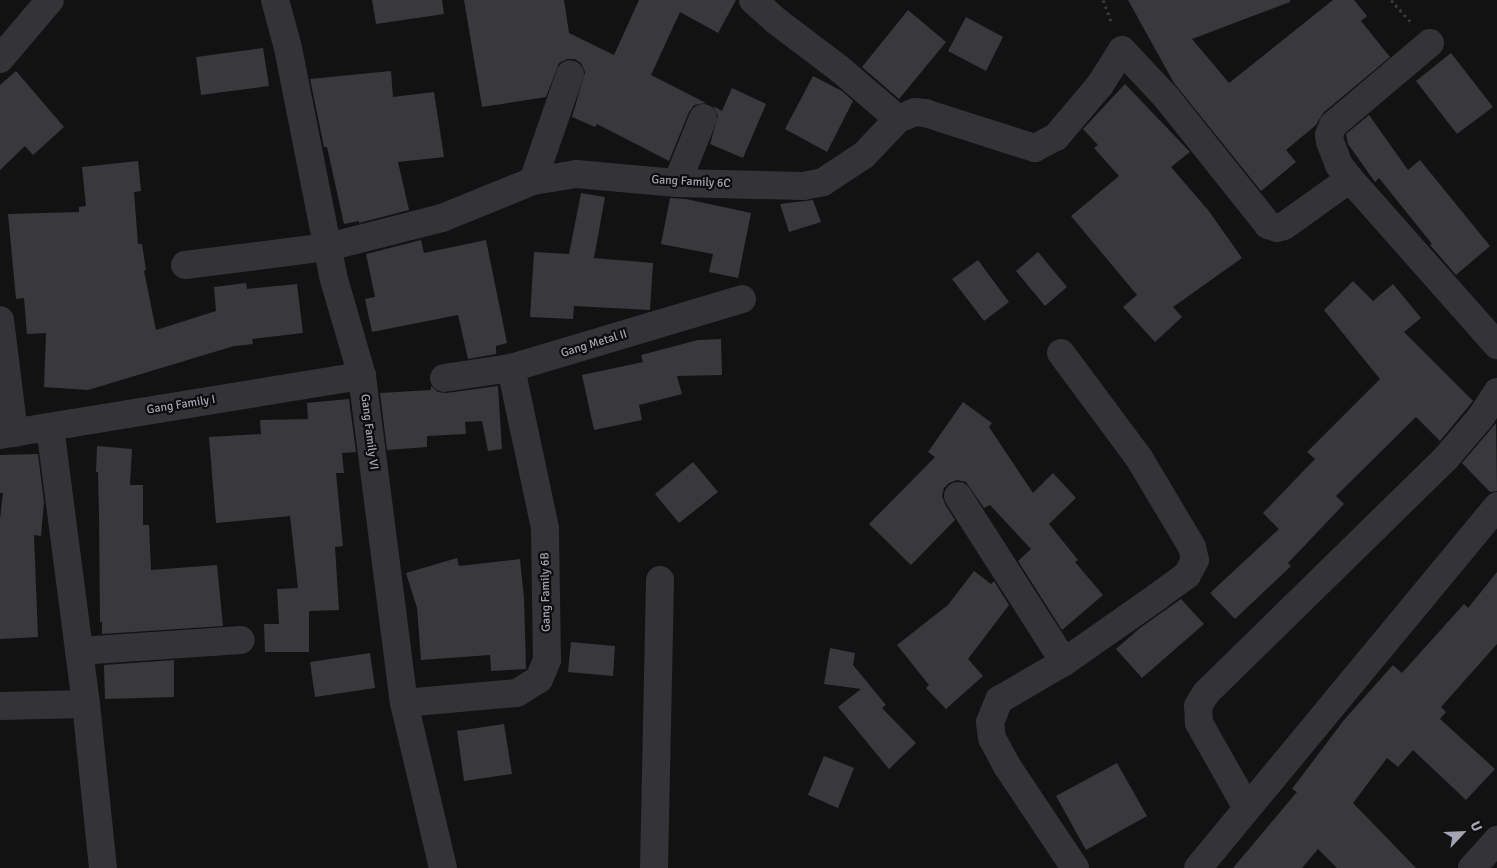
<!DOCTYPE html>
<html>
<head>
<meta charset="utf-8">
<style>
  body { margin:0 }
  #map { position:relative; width:1497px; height:868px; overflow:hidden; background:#121213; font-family:Signika,sans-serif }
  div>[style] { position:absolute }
  .building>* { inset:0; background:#39393d }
  .path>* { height:3px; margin-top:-1.5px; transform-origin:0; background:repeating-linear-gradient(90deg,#39393f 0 2.5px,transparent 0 6.5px) }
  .street>* { height:28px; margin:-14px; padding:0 14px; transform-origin:14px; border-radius:14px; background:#333338 }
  span { translate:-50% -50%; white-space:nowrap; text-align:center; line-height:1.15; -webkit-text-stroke:4.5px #0d0d0e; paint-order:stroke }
  .street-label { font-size:12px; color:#a3a5b3 }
  .north { position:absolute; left:1437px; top:808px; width:50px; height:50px; -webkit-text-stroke:4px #0d0d0e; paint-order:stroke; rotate:65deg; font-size:14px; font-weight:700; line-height:20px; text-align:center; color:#a3a5b3 }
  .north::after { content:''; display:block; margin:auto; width:18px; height:22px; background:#a3a5b3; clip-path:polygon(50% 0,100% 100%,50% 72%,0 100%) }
</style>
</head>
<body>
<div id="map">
  <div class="building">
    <i style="clip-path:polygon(372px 0,442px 0,444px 14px,376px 24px)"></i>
    <i style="clip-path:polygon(464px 0,564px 0,569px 33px,614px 55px,639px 0,736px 0,718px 33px,680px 12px,651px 75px,706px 103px,694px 105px,689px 112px,669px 161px,597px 124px,595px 127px,572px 117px,585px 72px,581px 63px,575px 59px,567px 59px,559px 63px,546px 97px,482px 107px)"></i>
    <i style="clip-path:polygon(1128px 0,1290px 0,1290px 2px,1192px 39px,1229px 83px,1333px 0,1354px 0,1367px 16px,1361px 21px,1390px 57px,1323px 113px,1316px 125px,1286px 150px,1296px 162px,1261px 191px,1174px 83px)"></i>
    <i style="clip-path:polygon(908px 10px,946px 42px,899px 99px,862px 67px)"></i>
    <i style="clip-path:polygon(966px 17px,1003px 37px,986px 71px,948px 51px)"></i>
    <i style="clip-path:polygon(263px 48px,269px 86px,201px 95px,196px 57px)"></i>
    <i style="clip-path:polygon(1451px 53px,1493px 107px,1457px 134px,1416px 81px)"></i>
    <i style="clip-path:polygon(16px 71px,64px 127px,33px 155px,25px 146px,0 170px,0 85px)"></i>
    <i style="clip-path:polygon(391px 71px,393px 97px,434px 92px,444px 157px,398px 162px,409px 210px,359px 223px,359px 221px,344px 224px,327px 147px,324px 147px,310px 79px)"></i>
    <i style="clip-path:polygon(813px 76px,842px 91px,853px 101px,827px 152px,785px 129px)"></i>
    <i style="clip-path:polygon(1125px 84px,1190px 152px,1171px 167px,1208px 210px,1242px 258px,1173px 307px,1182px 317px,1155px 342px,1123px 307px,1137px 295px,1071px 216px,1119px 176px,1094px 148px,1098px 145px,1083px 129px)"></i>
    <i style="clip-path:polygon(732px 88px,766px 104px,743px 158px,710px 144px,718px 116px,713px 106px,722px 111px)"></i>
    <i style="clip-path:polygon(1369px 115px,1408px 170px,1420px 160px,1490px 246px,1456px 275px,1430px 245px,1432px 244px,1379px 178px,1375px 182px,1348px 144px,1346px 134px)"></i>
    <i style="clip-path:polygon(138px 161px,141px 191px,134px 192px,138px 244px,142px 244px,146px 270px,144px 271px,156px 330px,216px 311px,214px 287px,246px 283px,247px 289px,297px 284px,303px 333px,252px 339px,253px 344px,234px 346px,88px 390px,44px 387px,46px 333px,27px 334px,24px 298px,16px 299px,8px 214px,79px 212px,79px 207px,86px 206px,82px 167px)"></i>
    <i style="clip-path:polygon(581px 193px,605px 197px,594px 258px,653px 263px,650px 310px,574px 306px,573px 319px,530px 317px,534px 252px,569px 254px)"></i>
    <i style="clip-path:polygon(670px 198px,686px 199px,751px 213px,738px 278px,709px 272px,713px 254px,661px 244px)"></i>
    <i style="clip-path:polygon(813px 200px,821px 222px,789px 232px,780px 204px)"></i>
    <i style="clip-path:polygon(421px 240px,424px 253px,486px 240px,507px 343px,496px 346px,496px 354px,468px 359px,458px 315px,372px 332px,365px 299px,375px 297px,366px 254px)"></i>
    <i style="clip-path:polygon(1038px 252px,1067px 287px,1045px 306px,1016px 271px)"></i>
    <i style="clip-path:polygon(978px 260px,1009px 302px,984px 321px,952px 279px)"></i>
    <i style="clip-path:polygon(1353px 281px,1373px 301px,1393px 284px,1421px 318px,1404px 332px,1473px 401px,1440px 441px,1416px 417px,1336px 496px,1344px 504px,1288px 563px,1291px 566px,1235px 619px,1210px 593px,1279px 529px,1263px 513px,1315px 459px,1307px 452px,1380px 379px,1324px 310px)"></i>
    <i style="clip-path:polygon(721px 339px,722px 375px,677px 376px,682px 394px,639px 405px,642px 420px,594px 430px,582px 375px,643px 362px,641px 355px,698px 340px)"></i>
    <i style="clip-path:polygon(431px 386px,438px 392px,446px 393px,498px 386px,502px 449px,488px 451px,482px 421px,465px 422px,466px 434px,427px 436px,427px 447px,387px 450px,380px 393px,431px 390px)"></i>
    <i style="clip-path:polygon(349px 399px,356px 452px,342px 453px,344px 473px,336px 473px,343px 546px,335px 547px,339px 610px,309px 611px,309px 652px,265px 652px,264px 624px,279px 624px,277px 589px,298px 588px,290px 516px,216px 523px,209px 437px,261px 434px,260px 420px,308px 419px,307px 403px)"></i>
    <i style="clip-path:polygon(963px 402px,992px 423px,989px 427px,1033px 493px,1053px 473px,1076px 498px,1049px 524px,1078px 560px,1075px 562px,1103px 595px,1062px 630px,1018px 561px,1031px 549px,990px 505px,984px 508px,966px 482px,957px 480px,949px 483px,944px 488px,942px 496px,945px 504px,955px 520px,911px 565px,869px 524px,935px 457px,928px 452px)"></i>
    <i style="clip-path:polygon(1496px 423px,1497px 491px,1490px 492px,1462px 463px)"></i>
    <i style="clip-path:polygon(97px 446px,132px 449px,130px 485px,143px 485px,143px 525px,149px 525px,151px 570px,217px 565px,223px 626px,102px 634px,102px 622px,100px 622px,99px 514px,98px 472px,96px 472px)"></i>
    <i style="clip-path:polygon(38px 454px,44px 502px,41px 536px,34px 535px,38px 637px,0 639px,0 519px,3px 493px,0 493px,0 455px)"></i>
    <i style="clip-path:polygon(693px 462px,718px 492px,679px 523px,655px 494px)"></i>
    <i style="clip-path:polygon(457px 558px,459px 566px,520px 559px,524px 599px,526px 669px,491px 671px,490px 655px,421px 660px,417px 608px,406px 573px)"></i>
    <i style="clip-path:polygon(974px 571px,991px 584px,994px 581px,1009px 605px,968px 659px,983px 676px,946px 709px,926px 688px,929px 685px,897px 645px,948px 605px)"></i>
    <i style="clip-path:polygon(1497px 572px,1497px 644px,1441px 707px,1446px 712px,1440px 719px,1495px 769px,1466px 800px,1413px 750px,1398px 767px,1387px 758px,1353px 803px,1416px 868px,1337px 868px,1318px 849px,1302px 868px,1233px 868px,1297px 792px,1292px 789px,1344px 720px,1393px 665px,1402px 673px,1464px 604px,1468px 608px)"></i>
    <i style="clip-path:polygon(1181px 599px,1204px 624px,1142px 678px,1116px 649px,1140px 628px)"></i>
    <i style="clip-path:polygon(571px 642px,615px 646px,613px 676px,568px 672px)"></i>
    <i style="clip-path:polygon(830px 648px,855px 653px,853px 665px,886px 705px,882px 708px,916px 743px,889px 769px,838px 707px,861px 689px,824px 684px)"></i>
    <i style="clip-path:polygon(370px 653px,375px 688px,315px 697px,310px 662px)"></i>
    <i style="clip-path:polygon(174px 660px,174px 697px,105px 699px,104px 665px)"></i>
    <i style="clip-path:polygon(504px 724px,512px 774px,464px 781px,457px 731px)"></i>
    <i style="clip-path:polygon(824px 756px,854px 768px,838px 808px,808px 795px)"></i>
    <i style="clip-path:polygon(1117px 763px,1147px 816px,1086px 850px,1056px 796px)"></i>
  </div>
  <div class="path">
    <i style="left:1103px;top:0;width:26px;rotate:69deg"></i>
    <i style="left:1391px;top:0;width:30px;rotate:48deg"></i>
  </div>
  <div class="street">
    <i style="left:275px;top:0;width:50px;rotate:74.8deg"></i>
    <i style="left:288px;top:48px;width:232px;rotate:78.8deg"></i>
    <i style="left:333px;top:276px;width:104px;rotate:73.8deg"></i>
    <i style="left:362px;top:376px;width:330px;rotate:82.7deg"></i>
    <i style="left:404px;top:703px;width:170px;rotate:76.7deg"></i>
    <i style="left:753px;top:0;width:30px;rotate:42deg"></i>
    <i style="left:775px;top:20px;width:83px;rotate:37.1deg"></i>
    <i style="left:841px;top:70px;width:75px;rotate:40.7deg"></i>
    <i style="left:0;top:59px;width:77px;rotate:-49.7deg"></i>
    <i style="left:1350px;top:179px;width:18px;rotate:-128deg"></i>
    <i style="left:1339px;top:165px;width:25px;rotate:-111deg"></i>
    <i style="left:1330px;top:142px;width:7px;rotate:-98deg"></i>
    <i style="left:1329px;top:135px;width:11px;rotate:-68deg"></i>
    <i style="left:1333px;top:125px;width:127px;rotate:-40.2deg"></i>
    <i style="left:533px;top:181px;width:113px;rotate:-70.9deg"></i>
    <i style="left:677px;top:183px;width:70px;rotate:-68.2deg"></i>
    <i style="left:185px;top:265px;width:144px;rotate:-7.2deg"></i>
    <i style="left:328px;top:247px;width:118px;rotate:-14.3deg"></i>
    <i style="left:442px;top:218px;width:98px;rotate:-22.1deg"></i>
    <i style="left:533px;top:181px;width:44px;rotate:-9.2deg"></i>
    <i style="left:576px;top:174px;width:101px;rotate:5.1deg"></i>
    <i style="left:677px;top:183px;width:126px;rotate:1.4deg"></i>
    <i style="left:803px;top:186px;width:20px;rotate:-11deg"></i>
    <i style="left:823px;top:182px;width:49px;rotate:-33.4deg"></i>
    <i style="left:864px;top:155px;width:50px;rotate:-46.6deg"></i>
    <i style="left:898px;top:119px;width:18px;rotate:-22deg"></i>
    <i style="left:915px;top:112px;width:10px;rotate:6deg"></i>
    <i style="left:925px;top:113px;width:115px;rotate:17.7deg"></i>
    <i style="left:1035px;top:148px;width:24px;rotate:-28deg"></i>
    <i style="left:1056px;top:137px;width:68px;rotate:-49.8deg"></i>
    <i style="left:1100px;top:85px;width:41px;rotate:-57.8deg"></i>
    <i style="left:1122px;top:50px;width:64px;rotate:46.9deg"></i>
    <i style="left:1166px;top:97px;width:164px;rotate:51.4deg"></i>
    <i style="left:1268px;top:225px;width:9px;rotate:18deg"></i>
    <i style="left:1277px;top:228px;width:7px;rotate:-16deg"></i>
    <i style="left:1284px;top:226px;width:81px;rotate:-35.5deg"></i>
    <i style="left:1350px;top:179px;width:222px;rotate:48.5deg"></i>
    <i style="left:0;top:320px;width:114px;rotate:82.9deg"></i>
    <i style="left:1061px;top:353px;width:131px;rotate:53.4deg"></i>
    <i style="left:1139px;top:458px;width:104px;rotate:59.2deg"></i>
    <i style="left:1192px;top:547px;width:13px;rotate:77deg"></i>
    <i style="left:1195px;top:560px;width:17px;rotate:118deg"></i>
    <i style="left:1187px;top:575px;width:37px;rotate:144deg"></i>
    <i style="left:1157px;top:597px;width:113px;rotate:145deg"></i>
    <i style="left:1064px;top:662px;width:75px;rotate:149.7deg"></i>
    <i style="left:999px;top:700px;width:24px;rotate:112deg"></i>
    <i style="left:990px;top:722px;width:16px;rotate:83deg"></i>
    <i style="left:992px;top:738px;width:32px;rotate:62deg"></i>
    <i style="left:1007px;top:766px;width:123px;rotate:56.3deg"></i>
    <i style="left:444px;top:378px;width:68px;rotate:-8.5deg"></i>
    <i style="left:511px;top:368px;width:241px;rotate:-16.6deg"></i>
    <i style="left:50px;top:427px;width:279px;rotate:82.6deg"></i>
    <i style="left:86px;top:704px;width:165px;rotate:84.1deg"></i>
    <i style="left:0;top:435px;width:367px;rotate:-9.3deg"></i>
    <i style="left:958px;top:496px;width:197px;rotate:57.4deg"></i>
    <i style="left:79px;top:651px;width:162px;rotate:-3.9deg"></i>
    <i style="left:404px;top:703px;width:113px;rotate:-5.1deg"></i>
    <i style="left:517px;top:693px;width:26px;rotate:-32deg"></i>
    <i style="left:539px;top:679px;width:21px;rotate:-67deg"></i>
    <i style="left:547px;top:660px;width:132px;rotate:-90.9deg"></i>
    <i style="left:545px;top:528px;width:164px;rotate:-102deg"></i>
    <i style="left:0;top:706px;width:86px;rotate:-1.3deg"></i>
    <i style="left:1247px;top:808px;width:98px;rotate:-119.5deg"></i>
    <i style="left:1199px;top:723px;width:17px;rotate:-93deg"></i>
    <i style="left:1198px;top:706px;width:15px;rotate:-58deg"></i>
    <i style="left:1206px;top:693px;width:336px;rotate:-44.4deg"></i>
    <i style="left:1446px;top:458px;width:54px;rotate:-49.5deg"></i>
    <i style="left:1481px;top:417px;width:30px;rotate:-57deg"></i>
    <i style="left:654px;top:868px;width:288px;rotate:-88.8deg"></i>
    <i style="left:1198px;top:868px;width:470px;rotate:-50.4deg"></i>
    <i style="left:1472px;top:868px;width:38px;rotate:-48deg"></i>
  </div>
  <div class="street-label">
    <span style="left:691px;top:182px;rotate:3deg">Gang Family 6C</span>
    <span style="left:594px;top:344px;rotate:-17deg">Gang Metal II</span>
    <span style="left:181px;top:405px;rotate:-9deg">Gang Family I</span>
    <span style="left:369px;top:432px;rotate:83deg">Gang Family VI</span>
    <span style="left:546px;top:592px;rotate:-91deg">Gang Family 6B</span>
  </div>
  <div class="north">U</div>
</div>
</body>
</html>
